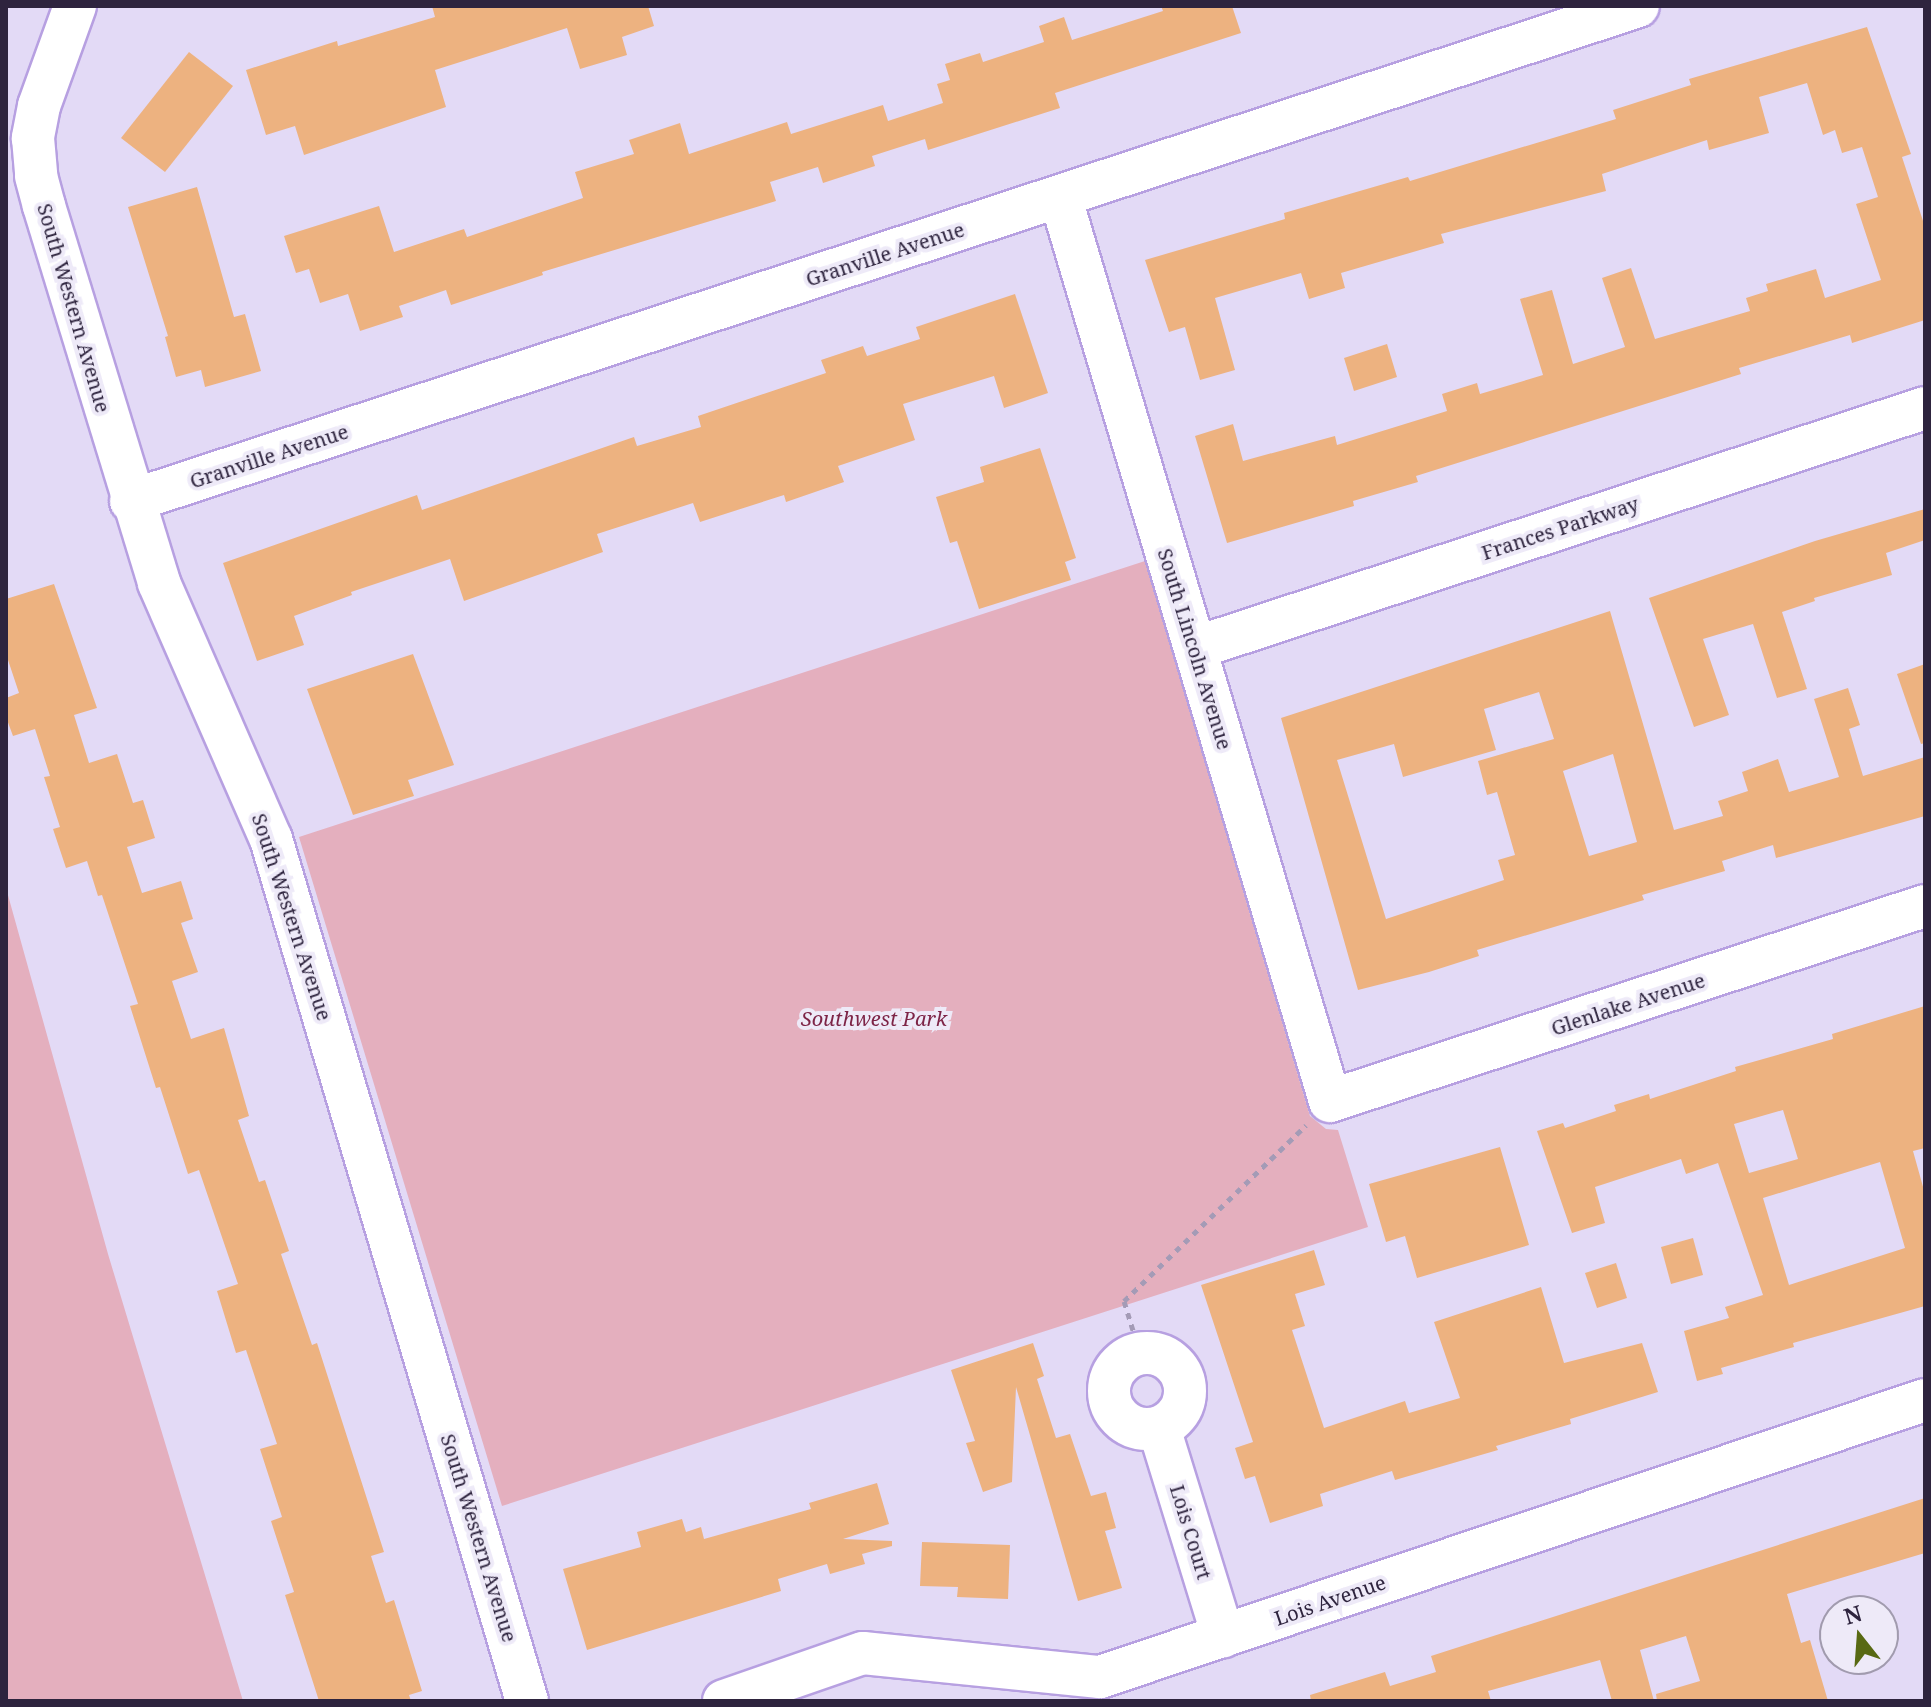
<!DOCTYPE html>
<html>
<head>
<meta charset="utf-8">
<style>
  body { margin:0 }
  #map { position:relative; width:1931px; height:1707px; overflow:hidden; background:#e3daf6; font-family:"Noto Serif",serif }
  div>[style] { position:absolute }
  .green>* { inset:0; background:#e4afbe }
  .building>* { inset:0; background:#edb280 }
  .path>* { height:5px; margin-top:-2.5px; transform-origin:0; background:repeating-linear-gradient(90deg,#a49bb6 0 6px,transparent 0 12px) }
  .roads { filter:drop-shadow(2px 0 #b7a0e1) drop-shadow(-2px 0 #b7a0e1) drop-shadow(0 2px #b7a0e1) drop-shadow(0 -2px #b7a0e1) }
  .minor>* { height:42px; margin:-21px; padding:0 21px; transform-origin:21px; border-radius:21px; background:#fff }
  .minor>.ring { margin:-21px; padding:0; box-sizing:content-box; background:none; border:42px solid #fff; border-radius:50% }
  span { translate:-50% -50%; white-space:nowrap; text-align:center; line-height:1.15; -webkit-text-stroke:8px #eeeaf8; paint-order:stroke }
  .street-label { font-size:20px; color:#2e243e }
  .park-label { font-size:20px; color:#7d2447; font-style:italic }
  .frame { position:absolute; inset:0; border:8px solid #2e243e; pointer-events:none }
  .north { position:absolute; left:1819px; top:1595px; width:80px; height:80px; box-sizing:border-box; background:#eeeaf8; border:2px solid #a19bae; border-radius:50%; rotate:343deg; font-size:22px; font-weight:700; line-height:32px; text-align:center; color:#2e243e }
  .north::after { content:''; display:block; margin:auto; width:28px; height:36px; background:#586913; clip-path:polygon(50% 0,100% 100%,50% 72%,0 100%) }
</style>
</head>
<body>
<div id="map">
  <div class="green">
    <i style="clip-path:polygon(1145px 561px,1310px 1116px,1326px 1129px,1338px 1130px,1368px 1227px,502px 1506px,299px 837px)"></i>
    <i style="clip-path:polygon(6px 888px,108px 1254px,243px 1701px,6px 1701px)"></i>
  </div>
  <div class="building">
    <i style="clip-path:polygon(432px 6px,648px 6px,654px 26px,622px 37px,627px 55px,580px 69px,567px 28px,435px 70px,446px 107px,304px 155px,295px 126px,266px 135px,246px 70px,337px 41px,338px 46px,435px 17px)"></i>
    <i style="clip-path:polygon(1161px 6px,1232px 6px,1241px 33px,1055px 93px,1060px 108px,928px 150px,925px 139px,872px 156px,875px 166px,823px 183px,818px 167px,770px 182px,776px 201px,542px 272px,543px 275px,451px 305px,446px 290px,399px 306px,403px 317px,360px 331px,348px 294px,320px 303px,309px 269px,296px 273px,284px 236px,379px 206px,394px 252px,464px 229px,467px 237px,583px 198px,575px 172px,634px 154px,629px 140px,680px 123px,689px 154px,787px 122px,791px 134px,883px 105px,888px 121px,943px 103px,937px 84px,950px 80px,945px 64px,980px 53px,983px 62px,1044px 42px,1039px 26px,1064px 17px,1072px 40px,1163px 11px)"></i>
    <i style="clip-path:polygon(1867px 27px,1911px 154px,1902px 157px,1925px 227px,1925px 320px,1852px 343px,1850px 335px,1739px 368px,1741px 374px,1416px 476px,1418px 482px,1353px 501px,1354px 506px,1227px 543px,1195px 436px,1233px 424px,1243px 461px,1335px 436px,1337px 445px,1447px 411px,1442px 394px,1477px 383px,1480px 394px,1543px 375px,1520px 299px,1552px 290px,1573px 364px,1625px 347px,1602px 278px,1631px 268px,1655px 339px,1750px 311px,1746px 298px,1768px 291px,1766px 284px,1816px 269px,1825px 298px,1881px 280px,1856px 204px,1878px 197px,1862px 147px,1842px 153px,1835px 130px,1823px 135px,1807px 83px,1759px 97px,1769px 133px,1709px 150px,1707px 140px,1602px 174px,1606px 191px,1441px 234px,1444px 243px,1341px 273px,1345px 288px,1309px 299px,1301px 273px,1215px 298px,1235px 370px,1200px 380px,1185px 327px,1169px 332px,1145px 260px,1285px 219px,1284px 213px,1408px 177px,1410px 181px,1616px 119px,1613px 110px,1691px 85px,1689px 79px)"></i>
    <i style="clip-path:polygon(189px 52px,233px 86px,165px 172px,121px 138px)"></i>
    <i style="clip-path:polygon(197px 187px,234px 317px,245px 314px,261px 371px,205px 387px,201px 370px,176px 377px,165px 337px,168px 336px,128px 207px)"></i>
    <i style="clip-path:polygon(1015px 294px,1048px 393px,1004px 408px,994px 376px,903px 404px,915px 440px,838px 466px,844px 482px,786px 502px,784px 495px,700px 522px,693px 503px,597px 534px,603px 552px,464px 601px,450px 559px,351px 592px,352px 595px,294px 616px,304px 645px,257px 661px,223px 563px,417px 495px,422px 510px,634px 437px,637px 446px,701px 427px,698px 416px,826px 373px,821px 360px,863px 346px,867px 356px,920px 339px,916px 327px)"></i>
    <i style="clip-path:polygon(1387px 344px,1397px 377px,1354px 391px,1344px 358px)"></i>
    <i style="clip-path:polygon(1040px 448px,1076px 558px,1065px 562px,1071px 580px,979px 609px,957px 541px,950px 543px,936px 497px,984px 482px,980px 467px)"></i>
    <i style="clip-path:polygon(1925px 509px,1925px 540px,1886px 553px,1892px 575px,1814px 598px,1815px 601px,1782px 612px,1807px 689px,1777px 698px,1753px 624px,1703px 639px,1729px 715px,1694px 727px,1649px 598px,1815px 541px)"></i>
    <i style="clip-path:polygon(54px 584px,97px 708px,74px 715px,89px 763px,117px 754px,133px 803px,143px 800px,155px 838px,127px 847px,142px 893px,181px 881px,193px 919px,181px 923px,198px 972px,172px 981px,191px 1039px,224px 1028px,249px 1116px,238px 1120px,259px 1182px,265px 1180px,289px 1251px,281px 1254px,312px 1345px,317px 1343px,384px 1552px,371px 1556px,386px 1603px,394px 1600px,422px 1691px,409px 1695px,411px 1701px,319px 1701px,285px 1595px,294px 1592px,271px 1521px,282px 1517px,260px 1449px,277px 1444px,246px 1350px,236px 1353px,217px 1291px,238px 1284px,199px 1170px,188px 1174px,160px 1087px,156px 1088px,130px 1006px,138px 1004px,102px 895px,98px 896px,87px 861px,66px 868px,53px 829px,60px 827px,44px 777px,50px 776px,35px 729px,13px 736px,6px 717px,6px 698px,19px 693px,6px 654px,6px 599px)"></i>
    <i style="clip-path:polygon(evenodd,1610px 611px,1674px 830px,1723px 816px,1718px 801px,1748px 791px,1742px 772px,1778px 759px,1789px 792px,1839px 777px,1814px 699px,1848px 688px,1860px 725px,1849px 729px,1863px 776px,1925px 757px,1925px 816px,1776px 858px,1773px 845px,1722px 861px,1725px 871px,1642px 895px,1644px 900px,1477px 950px,1479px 956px,1429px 972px,1358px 990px,1281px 718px,1610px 611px,1539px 692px,1554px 739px,1478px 761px,1487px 795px,1497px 792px,1515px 855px,1498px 860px,1504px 880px,1386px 919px,1337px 760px,1394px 744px,1403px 777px,1496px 750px,1484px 709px,1539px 692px,1610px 611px,1613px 754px,1637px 842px,1589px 856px,1563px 771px,1613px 754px)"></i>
    <i style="clip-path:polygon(413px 654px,454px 765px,408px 780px,414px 796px,353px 815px,307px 689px)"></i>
    <i style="clip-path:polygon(1925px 664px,1925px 743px,1921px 744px,1897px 674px)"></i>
    <i style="clip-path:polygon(evenodd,1925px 1006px,1925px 1148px,1913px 1151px,1925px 1194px,1925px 1306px,1793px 1343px,1794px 1347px,1721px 1368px,1723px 1374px,1697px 1381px,1684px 1331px,1729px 1318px,1725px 1307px,1763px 1295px,1718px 1163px,1686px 1174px,1681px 1159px,1595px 1187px,1605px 1223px,1572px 1233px,1537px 1131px,1563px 1123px,1565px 1128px,1616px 1111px,1614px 1105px,1649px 1094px,1650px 1099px,1736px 1071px,1735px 1067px,1833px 1039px,1832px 1034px,1925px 1006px,1783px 1110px,1798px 1159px,1749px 1173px,1734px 1124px,1783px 1110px,1925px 1006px,1880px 1162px,1905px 1248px,1789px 1285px,1763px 1198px,1880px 1162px)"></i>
    <i style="clip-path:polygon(1500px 1147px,1529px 1245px,1417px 1278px,1405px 1236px,1386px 1242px,1369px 1184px)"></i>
    <i style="clip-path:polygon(1693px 1238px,1703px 1275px,1671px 1284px,1661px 1247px)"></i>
    <i style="clip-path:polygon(1314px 1250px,1325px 1285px,1295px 1294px,1305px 1326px,1292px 1330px,1324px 1428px,1405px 1401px,1409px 1413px,1460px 1398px,1434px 1322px,1541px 1287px,1564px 1363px,1642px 1343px,1658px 1392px,1570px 1419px,1571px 1424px,1496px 1446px,1498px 1450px,1395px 1480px,1392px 1471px,1320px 1494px,1323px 1506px,1270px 1523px,1255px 1476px,1245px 1479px,1235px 1448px,1253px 1442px,1201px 1285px)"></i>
    <i style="clip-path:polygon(1616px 1263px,1627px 1298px,1597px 1308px,1585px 1273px)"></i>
    <i style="clip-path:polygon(1033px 1343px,1044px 1376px,1037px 1379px,1056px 1438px,1070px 1434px,1091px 1496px,1106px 1492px,1116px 1528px,1105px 1531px,1122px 1588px,1078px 1601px,1016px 1387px,1012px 1482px,983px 1492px,966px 1443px,975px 1441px,951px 1370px)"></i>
    <i style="clip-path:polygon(877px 1483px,889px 1524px,843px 1539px,892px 1541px,892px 1546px,862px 1554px,865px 1564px,830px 1574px,827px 1564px,778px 1579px,781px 1591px,587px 1650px,563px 1569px,641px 1547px,637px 1532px,682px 1519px,686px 1532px,701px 1527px,704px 1539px,811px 1509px,809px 1503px)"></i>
    <i style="clip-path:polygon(1925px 1498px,1925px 1553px,1787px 1594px,1801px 1643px,1810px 1640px,1828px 1701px,1657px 1701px,1656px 1694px,1700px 1681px,1686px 1636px,1640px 1650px,1654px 1701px,1612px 1701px,1600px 1660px,1488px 1691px,1491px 1701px,1311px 1701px,1310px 1695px,1385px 1672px,1390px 1686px,1436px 1672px,1431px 1656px)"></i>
    <i style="clip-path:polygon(922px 1542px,1010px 1545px,1008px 1599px,957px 1597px,958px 1587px,920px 1586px)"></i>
  </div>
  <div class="path">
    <i style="left:1140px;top:1353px;width:54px;rotate:-107.1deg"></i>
    <i style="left:1124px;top:1301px;width:253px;rotate:-44deg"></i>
  </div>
  <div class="roads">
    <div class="minor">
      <i style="left:75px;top:6px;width:106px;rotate:109.8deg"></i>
      <i style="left:39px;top:106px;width:33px;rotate:101deg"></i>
      <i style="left:33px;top:138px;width:38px;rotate:85deg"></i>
      <i style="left:36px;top:176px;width:31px;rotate:75deg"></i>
      <i style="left:44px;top:206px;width:394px;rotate:73deg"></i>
      <i style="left:159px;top:583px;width:279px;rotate:66.4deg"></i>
      <i style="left:271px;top:839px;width:899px;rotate:73.46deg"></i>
      <i style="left:1060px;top:196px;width:944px;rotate:73.39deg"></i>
      <i style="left:1330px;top:1101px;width:626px;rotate:-18.15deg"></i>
      <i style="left:131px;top:501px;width:1586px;rotate:-18.18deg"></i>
      <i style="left:1195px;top:648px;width:768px;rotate:-18.2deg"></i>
      <i class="ring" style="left:1109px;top:1353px;width:34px;height:34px"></i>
      <i style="left:1159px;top:1428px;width:218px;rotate:72.9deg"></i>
      <i style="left:724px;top:1701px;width:147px;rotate:-19.1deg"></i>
      <i style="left:863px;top:1653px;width:238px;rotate:5.8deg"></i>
      <i style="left:1100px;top:1677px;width:870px;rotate:-18.56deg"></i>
    </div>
  </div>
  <div class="street-label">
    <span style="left:885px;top:254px;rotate:-18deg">Granville Avenue</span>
    <span style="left:74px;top:308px;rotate:74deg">South Western Avenue</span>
    <span style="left:269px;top:456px;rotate:-18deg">Granville Avenue</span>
    <span style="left:1560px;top:528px;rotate:-18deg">Frances Parkway</span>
    <span style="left:1195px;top:649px;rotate:73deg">South Lincoln Avenue</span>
    <span style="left:292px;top:917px;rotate:72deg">South Western Avenue</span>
    <span style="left:1628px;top:1004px;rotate:-18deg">Glenlake Avenue</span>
    <span style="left:1191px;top:1532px;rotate:73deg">Lois Court</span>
    <span style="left:479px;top:1538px;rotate:73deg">South Western Avenue</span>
    <span style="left:1330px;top:1600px;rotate:-19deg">Lois Avenue</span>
  </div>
  <div class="park-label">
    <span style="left:874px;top:1018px">Southwest Park</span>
  </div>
  <div class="frame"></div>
  <div class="north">N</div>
</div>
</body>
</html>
